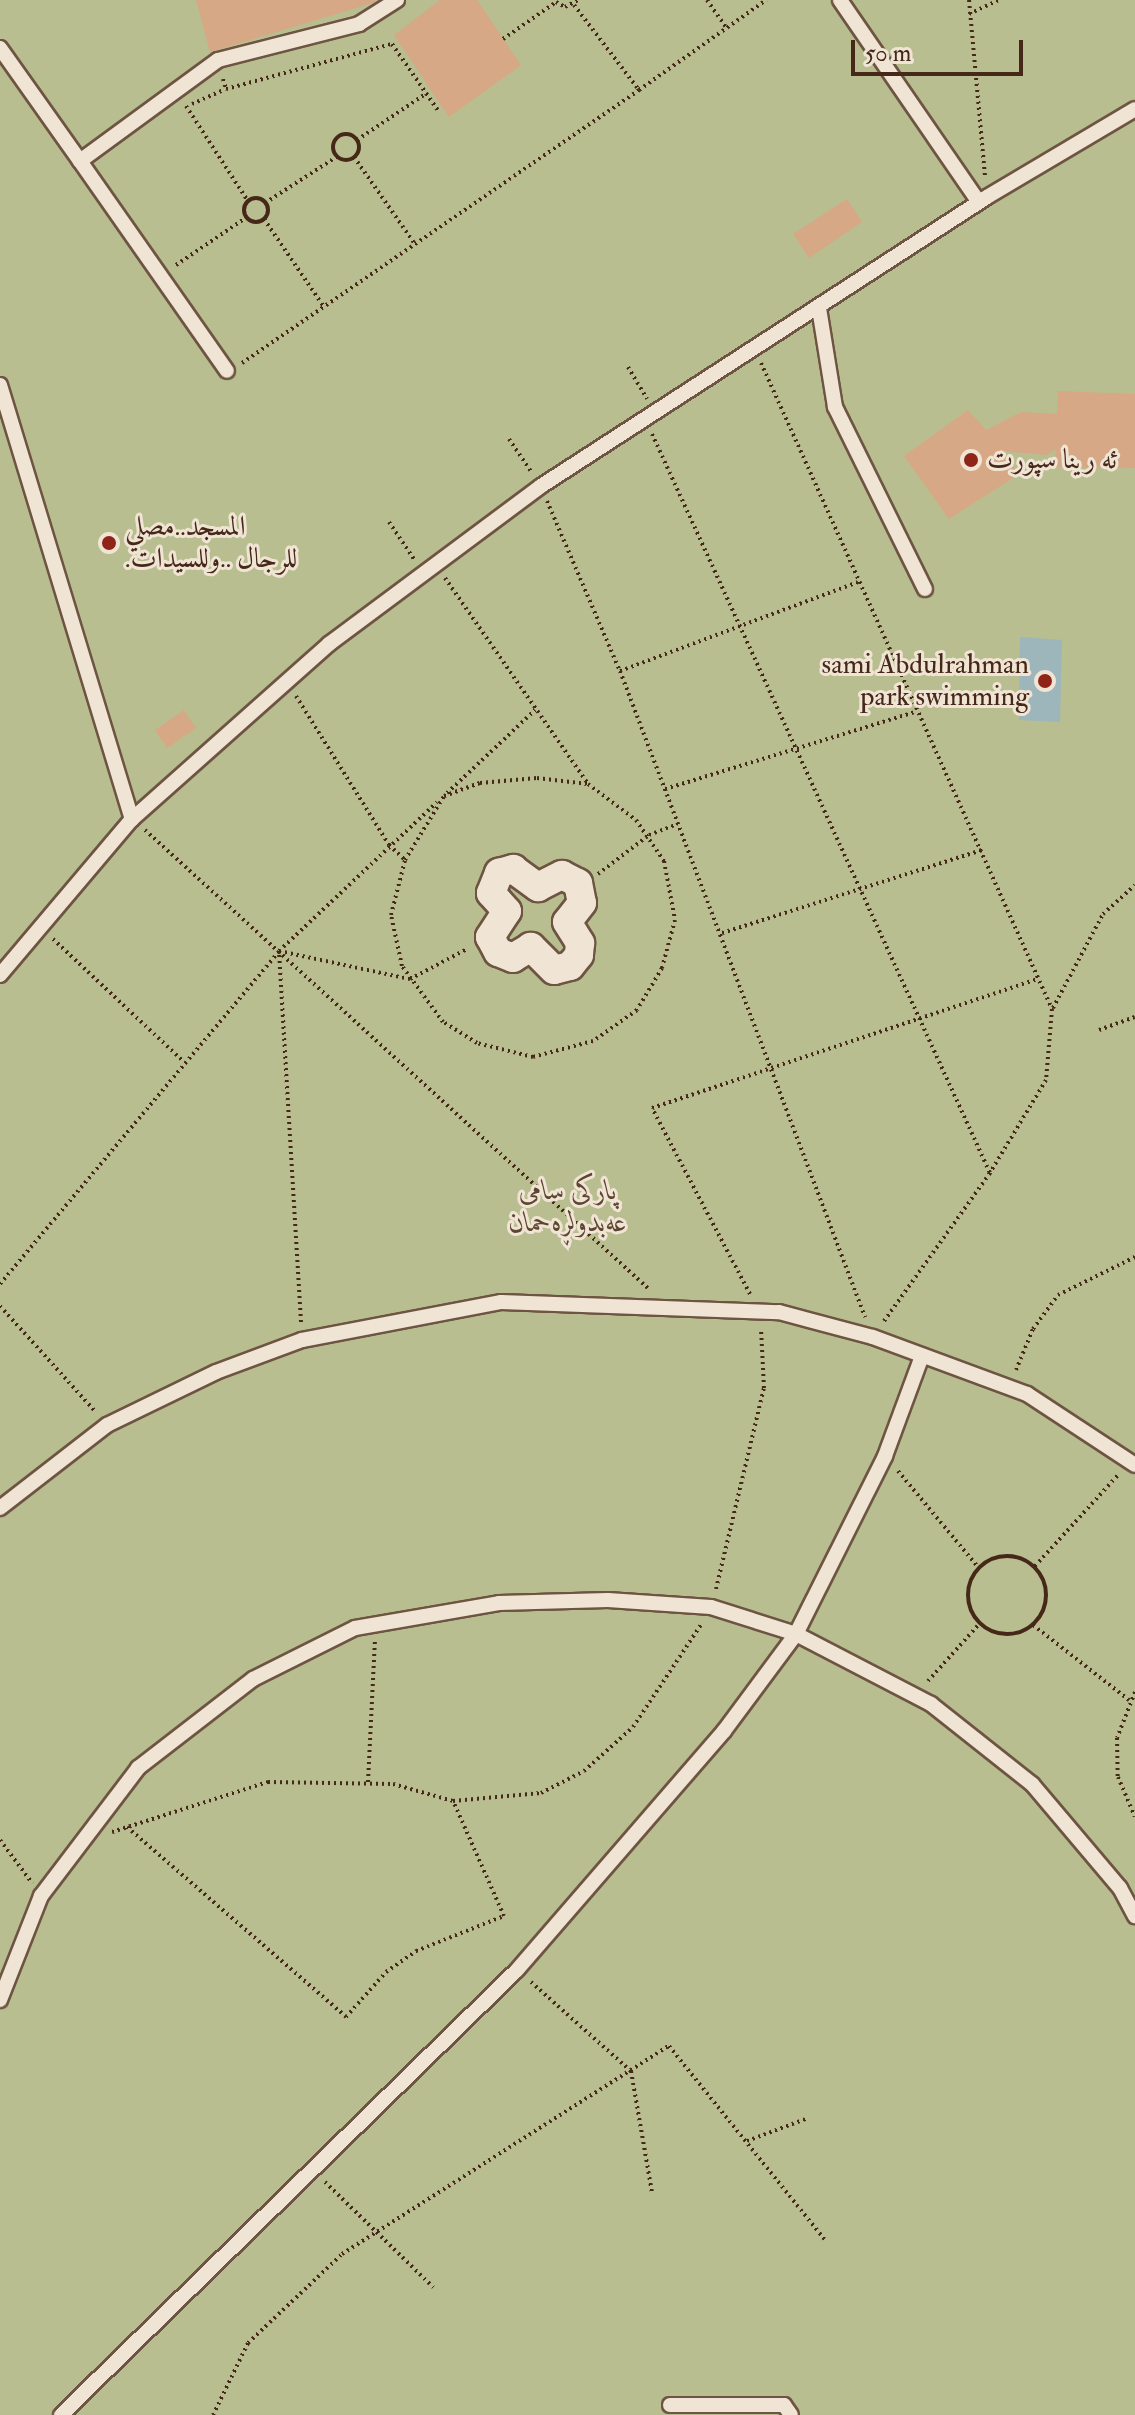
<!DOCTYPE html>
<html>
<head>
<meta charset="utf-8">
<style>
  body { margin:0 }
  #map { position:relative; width:1135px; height:2415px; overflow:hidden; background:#e8d7bd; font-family:"IM FELL Double Pica",Amiri,serif }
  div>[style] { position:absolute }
  .green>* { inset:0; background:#b8be8f }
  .water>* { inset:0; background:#9db6bc }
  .building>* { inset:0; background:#d7a886 }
  .path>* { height:4px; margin-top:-2px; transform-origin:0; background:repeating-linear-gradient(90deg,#462819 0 2px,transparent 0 6px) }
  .path>.ring { margin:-2px; padding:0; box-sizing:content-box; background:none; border:4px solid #462819; border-radius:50% }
  .roads { filter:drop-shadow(2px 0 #6e5442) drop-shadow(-2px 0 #6e5442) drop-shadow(0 2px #6e5442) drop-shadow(0 -2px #6e5442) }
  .lane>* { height:14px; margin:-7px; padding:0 7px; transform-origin:7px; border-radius:7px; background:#f0e5d4 }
  .street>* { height:28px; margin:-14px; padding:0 14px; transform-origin:14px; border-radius:14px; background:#f0e5d4 }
  .dots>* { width:22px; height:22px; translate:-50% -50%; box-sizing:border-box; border:4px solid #f0e5d4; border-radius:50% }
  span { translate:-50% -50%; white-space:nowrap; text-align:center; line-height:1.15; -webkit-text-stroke:6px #f0e5d4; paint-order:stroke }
  .poi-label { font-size:28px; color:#462819 }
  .left { translate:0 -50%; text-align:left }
  .right { translate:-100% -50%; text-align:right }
  .park-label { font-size:28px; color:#5d4631; font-style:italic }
  .scale { position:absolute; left:851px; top:40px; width:172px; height:36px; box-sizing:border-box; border:4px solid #462819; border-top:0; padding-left:10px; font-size:24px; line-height:28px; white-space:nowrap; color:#462819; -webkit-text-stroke:6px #f0e5d4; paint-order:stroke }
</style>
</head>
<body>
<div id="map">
  <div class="green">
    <i style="clip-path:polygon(0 0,1135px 0,1135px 2415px,0 2415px)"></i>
  </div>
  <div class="water">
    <i style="clip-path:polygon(1020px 637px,1062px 640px,1060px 722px,1019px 720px)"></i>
  </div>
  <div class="building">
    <i style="clip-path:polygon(196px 0,375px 0,376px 2px,210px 52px)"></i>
    <i style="clip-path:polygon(440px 0,477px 0,521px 65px,449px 117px,394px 35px)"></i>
    <i style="clip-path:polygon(847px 199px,862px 222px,809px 258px,793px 234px)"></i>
    <i style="clip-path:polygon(1058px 391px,1135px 394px,1135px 468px,1055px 467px,1056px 449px,1047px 455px,1002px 451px,1019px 474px,949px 519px,904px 456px,968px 410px,986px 430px,1021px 412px,1057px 414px)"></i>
    <i style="clip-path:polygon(184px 710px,196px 728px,167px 748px,155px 730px)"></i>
  </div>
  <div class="path">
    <i style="left:707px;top:0;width:33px;rotate:55deg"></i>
    <i style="left:969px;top:0;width:178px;rotate:84.8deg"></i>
    <i style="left:556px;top:2px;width:10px;rotate:29deg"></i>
    <i style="left:565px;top:7px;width:15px;rotate:-28deg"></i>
    <i style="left:574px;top:5px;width:107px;rotate:52.6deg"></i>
    <i style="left:639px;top:90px;width:156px;rotate:-35.3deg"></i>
    <i style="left:969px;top:14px;width:33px;rotate:-25deg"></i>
    <i style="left:503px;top:39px;width:65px;rotate:-34.9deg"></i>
    <i style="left:223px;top:79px;width:10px;rotate:73deg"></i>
    <i style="left:226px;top:89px;width:172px;rotate:-15.2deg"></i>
    <i style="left:392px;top:44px;width:83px;rotate:55.3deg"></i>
    <i style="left:192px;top:104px;width:36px;rotate:-24deg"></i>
    <i style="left:186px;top:106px;width:113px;rotate:56.9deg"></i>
    <i class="ring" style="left:333px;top:134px;width:22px;height:22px"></i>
    <i style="left:357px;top:140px;width:84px;rotate:-33.9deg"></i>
    <i style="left:354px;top:157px;width:106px;rotate:55deg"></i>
    <i class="ring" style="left:244px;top:198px;width:20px;height:20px"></i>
    <i style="left:265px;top:203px;width:85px;rotate:-32.9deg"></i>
    <i style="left:264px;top:219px;width:107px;rotate:55.7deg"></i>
    <i style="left:176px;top:265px;width:86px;rotate:-34.1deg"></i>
    <i style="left:242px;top:363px;width:482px;rotate:-34.5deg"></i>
    <i style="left:761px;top:363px;width:709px;rotate:65.75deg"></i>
    <i style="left:1052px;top:1009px;width:71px;rotate:94.8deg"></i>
    <i style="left:1046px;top:1080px;width:109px;rotate:121.1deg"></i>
    <i style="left:990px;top:1173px;width:182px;rotate:125.6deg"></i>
    <i style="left:628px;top:367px;width:37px;rotate:59deg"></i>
    <i style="left:652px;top:434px;width:813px;rotate:65.42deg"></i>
    <i style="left:509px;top:439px;width:41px;rotate:55.9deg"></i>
    <i style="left:547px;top:501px;width:185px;rotate:66.8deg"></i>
    <i style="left:620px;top:671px;width:691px;rotate:69.23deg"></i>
    <i style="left:389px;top:522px;width:45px;rotate:56deg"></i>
    <i style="left:445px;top:578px;width:251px;rotate:55.2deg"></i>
    <i style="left:620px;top:671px;width:254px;rotate:-20.5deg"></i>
    <i style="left:296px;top:696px;width:176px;rotate:58deg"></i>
    <i style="left:389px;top:845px;width:22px;rotate:43deg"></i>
    <i style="left:537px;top:778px;width:51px;rotate:6.7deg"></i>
    <i style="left:588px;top:784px;width:60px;rotate:36.9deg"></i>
    <i style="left:636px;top:820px;width:50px;rotate:55.7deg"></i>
    <i style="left:664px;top:861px;width:60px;rotate:79.4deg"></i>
    <i style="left:675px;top:920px;width:50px;rotate:105.2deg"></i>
    <i style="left:662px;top:968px;width:49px;rotate:120.8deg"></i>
    <i style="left:637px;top:1010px;width:54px;rotate:144.8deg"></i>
    <i style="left:593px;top:1041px;width:62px;rotate:165.1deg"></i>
    <i style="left:533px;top:1057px;width:58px;rotate:-166deg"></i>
    <i style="left:477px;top:1043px;width:40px;rotate:-148deg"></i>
    <i style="left:443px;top:1022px;width:69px;rotate:-126.2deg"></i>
    <i style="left:402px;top:966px;width:52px;rotate:-102.2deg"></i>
    <i style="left:391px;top:915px;width:57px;rotate:-75.7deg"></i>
    <i style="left:405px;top:860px;width:75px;rotate:-58.6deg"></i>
    <i style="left:444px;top:796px;width:38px;rotate:-20deg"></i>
    <i style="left:480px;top:783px;width:57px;rotate:-5deg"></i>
    <i style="left:665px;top:789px;width:262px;rotate:-17.1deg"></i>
    <i style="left:447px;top:793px;width:121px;rotate:-43.3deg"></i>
    <i style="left:145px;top:830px;width:683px;rotate:42.33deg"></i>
    <i style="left:598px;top:874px;width:64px;rotate:-37.4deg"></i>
    <i style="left:649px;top:835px;width:30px;rotate:-21deg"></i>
    <i style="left:722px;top:933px;width:273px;rotate:-17.7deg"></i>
    <i style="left:53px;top:939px;width:177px;rotate:43.2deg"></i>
    <i style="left:1053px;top:1008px;width:106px;rotate:-62deg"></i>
    <i style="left:1103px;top:914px;width:43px;rotate:-42.2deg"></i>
    <i style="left:1099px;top:1030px;width:38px;rotate:-20deg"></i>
    <i style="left:0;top:1284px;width:434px;rotate:-50deg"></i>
    <i style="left:279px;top:951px;width:217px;rotate:-43.3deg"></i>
    <i style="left:750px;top:1294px;width:210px;rotate:-117.8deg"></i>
    <i style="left:652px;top:1108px;width:407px;rotate:-18.5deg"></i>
    <i style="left:0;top:1306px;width:142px;rotate:47.9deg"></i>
    <i style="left:301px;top:1322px;width:372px;rotate:-93.4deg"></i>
    <i style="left:279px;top:951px;width:134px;rotate:12.1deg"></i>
    <i style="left:410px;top:979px;width:64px;rotate:-27.8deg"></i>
    <i style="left:1016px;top:1370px;width:44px;rotate:-67.5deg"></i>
    <i style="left:1033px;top:1329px;width:42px;rotate:-53.7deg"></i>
    <i style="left:1058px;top:1295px;width:86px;rotate:-26.3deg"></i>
    <i style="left:898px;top:1471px;width:125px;rotate:50.2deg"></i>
    <i class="ring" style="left:968px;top:1556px;width:74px;height:74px"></i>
    <i style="left:1035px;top:1566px;width:123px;rotate:-47.6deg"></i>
    <i style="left:716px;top:1589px;width:207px;rotate:-76.6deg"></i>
    <i style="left:764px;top:1388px;width:60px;rotate:-92.9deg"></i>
    <i style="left:1033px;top:1625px;width:122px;rotate:38deg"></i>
    <i style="left:928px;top:1681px;width:78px;rotate:-48.1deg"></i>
    <i style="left:1135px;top:1692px;width:49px;rotate:111.4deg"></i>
    <i style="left:1117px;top:1738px;width:39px;rotate:89deg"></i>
    <i style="left:1118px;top:1777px;width:43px;rotate:67deg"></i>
    <i style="left:368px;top:1782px;width:142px;rotate:-87.2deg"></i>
    <i style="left:127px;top:1827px;width:290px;rotate:40.9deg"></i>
    <i style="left:346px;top:2017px;width:60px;rotate:-48.4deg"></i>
    <i style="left:386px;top:1972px;width:37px;rotate:-35deg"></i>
    <i style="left:416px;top:1951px;width:95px;rotate:-21.7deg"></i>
    <i style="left:504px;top:1916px;width:126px;rotate:-113.9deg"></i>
    <i style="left:112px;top:1832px;width:164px;rotate:-17.8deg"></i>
    <i style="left:268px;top:1782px;width:125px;rotate:0.9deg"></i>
    <i style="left:393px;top:1784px;width:62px;rotate:15.8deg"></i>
    <i style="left:453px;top:1801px;width:88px;rotate:-5.2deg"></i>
    <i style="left:541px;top:1793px;width:48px;rotate:-27.1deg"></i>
    <i style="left:584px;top:1771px;width:66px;rotate:-41.9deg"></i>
    <i style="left:633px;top:1727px;width:125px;rotate:-56.4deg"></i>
    <i style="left:0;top:1840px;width:54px;rotate:53.3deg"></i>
    <i style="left:531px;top:1982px;width:134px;rotate:41.7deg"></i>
    <i style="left:631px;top:2071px;width:124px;rotate:80.2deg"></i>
    <i style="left:747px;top:2141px;width:65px;rotate:-20.7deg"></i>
    <i style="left:325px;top:2182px;width:151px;rotate:44.2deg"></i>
    <i style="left:213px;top:2415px;width:80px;rotate:-64.1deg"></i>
    <i style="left:248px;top:2343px;width:129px;rotate:-43.4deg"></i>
    <i style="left:342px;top:2254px;width:388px;rotate:-32.5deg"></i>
    <i style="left:669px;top:2046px;width:250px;rotate:51.2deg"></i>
  </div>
  <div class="roads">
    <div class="lane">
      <i style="left:840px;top:0;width:245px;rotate:55.5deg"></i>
      <i style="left:0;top:48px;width:138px;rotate:54.7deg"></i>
      <i style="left:80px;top:161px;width:171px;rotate:-36.2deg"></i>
      <i style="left:218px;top:60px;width:146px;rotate:-14.3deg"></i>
      <i style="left:359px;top:24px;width:45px;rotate:-32.3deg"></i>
      <i style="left:80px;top:161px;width:256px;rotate:55deg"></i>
      <i style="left:819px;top:308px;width:100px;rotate:80.8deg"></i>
      <i style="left:835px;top:407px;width:203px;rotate:63.7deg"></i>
      <i style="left:0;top:385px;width:454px;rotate:73.1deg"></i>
      <i style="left:0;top:975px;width:204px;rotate:-49.8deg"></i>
      <i style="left:132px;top:819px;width:264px;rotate:-41.6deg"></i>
      <i style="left:329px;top:644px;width:264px;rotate:-36.7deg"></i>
      <i style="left:541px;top:486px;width:531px;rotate:-32.94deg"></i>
      <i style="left:987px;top:197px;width:172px;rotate:-30.7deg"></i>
      <i style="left:0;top:1508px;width:135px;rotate:-37.8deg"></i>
      <i style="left:107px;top:1425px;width:121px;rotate:-25.9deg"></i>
      <i style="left:216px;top:1372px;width:92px;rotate:-20.4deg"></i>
      <i style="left:302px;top:1340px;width:203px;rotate:-10.8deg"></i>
      <i style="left:501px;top:1302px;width:278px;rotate:2.1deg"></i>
      <i style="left:779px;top:1312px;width:97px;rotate:14.9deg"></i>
      <i style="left:873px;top:1337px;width:164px;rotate:20.3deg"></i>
      <i style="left:1027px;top:1394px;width:129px;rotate:33.3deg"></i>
      <i style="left:0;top:2000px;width:112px;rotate:-68.5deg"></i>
      <i style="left:41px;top:1896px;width:161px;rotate:-52.8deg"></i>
      <i style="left:138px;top:1768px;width:145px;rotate:-37.7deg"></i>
      <i style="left:253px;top:1679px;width:114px;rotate:-26.6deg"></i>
      <i style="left:355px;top:1628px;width:146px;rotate:-9.8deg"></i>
      <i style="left:499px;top:1603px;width:109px;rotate:-1.6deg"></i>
      <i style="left:608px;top:1600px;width:103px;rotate:3.9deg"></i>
      <i style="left:711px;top:1607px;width:89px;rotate:17.6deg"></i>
      <i style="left:796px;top:1634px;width:152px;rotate:27.4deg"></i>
      <i style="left:931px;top:1704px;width:129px;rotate:38.4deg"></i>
      <i style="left:1032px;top:1784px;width:136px;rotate:49.8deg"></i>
      <i style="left:1120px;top:1888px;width:32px;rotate:62deg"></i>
      <i style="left:670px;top:2405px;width:114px"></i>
      <i style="left:784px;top:2405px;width:12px;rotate:55deg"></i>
      <i style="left:61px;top:2415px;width:637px;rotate:-44.3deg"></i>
      <i style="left:517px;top:1970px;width:316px;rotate:-49.1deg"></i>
      <i style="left:724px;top:1731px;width:121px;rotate:-53.4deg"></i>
      <i style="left:796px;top:1634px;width:199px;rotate:-63.4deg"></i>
      <i style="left:885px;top:1456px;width:107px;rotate:-69.7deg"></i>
    </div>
    <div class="street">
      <i style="left:513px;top:869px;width:31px;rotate:36deg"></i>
      <i style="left:538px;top:887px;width:27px;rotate:-27deg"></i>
      <i style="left:562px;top:875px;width:18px;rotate:27deg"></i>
      <i style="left:578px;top:883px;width:20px;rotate:79deg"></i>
      <i style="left:582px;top:903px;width:24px;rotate:128deg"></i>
      <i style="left:567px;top:922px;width:25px;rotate:58deg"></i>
      <i style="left:580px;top:943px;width:12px;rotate:95deg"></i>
      <i style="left:579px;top:955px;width:14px;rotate:129deg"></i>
      <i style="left:570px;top:966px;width:16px;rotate:166deg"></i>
      <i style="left:554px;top:970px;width:33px;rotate:-135deg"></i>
      <i style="left:531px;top:947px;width:21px;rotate:149deg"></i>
      <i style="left:513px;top:958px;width:16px;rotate:-158deg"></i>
      <i style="left:498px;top:952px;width:17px;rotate:-118deg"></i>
      <i style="left:490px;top:937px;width:31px;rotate:-57deg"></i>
      <i style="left:507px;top:911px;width:24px;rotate:-132deg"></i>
      <i style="left:491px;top:893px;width:22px;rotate:-68deg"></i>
      <i style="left:499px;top:873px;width:15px;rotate:-16deg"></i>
    </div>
  </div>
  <div class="dots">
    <i style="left:971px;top:460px;background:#8f2418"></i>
    <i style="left:109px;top:543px;background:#8f2418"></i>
    <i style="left:1045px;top:681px;background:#8f2418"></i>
  </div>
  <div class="poi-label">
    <span class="left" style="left:987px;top:460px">ئه رينا سپورت</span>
    <span class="left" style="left:125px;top:543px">المسجد..مصلي<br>.للرجال ..وللسيدات</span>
    <span class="right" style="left:1029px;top:681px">sami Abdulrahman<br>park swimming</span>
  </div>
  <div class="park-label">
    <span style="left:568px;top:1207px">پارکی سامی<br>عەبدولڕەحمان</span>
  </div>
  <div class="scale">50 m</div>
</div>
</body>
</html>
